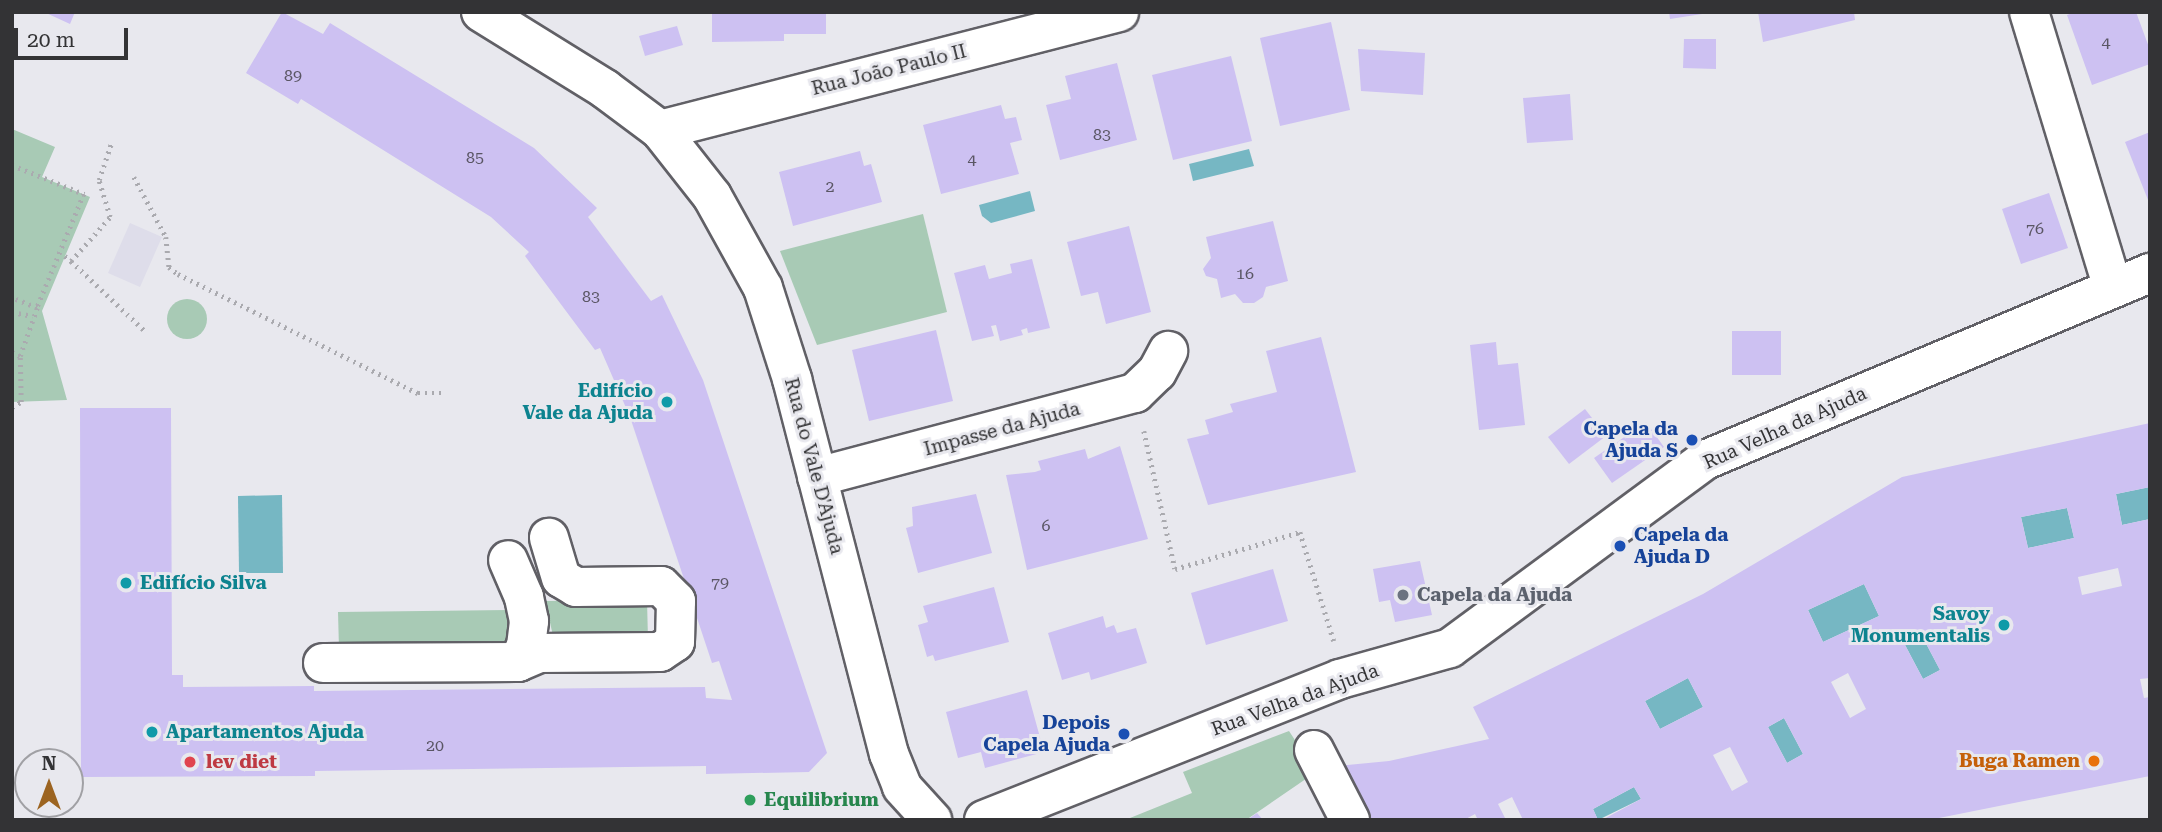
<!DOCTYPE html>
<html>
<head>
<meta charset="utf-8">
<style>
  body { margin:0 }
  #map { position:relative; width:2162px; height:832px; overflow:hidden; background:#e8e8ee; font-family:"Roboto Serif",serif }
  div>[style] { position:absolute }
  .built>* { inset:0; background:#deddea }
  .green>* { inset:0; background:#a8cab5 }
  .round { border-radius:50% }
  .water>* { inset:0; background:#76b7c3 }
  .building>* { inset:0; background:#cdc1f2 }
  .path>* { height:4.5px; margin-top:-2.25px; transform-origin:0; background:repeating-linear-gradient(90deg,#aaaaaf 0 2px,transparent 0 7px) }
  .roads { filter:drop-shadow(2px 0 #616066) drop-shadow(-2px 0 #616066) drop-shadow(0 2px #616066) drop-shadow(0 -2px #616066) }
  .minor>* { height:38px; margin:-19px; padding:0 19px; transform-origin:19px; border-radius:19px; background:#fff }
  .dots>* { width:19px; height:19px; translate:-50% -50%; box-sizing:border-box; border:4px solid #e8e8ee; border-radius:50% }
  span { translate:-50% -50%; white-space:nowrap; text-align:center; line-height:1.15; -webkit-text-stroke:6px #e8e8ee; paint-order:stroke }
  .number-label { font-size:16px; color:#5a5664 }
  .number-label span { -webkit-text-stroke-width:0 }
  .street-label { font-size:19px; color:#333335 }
  .culture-label { font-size:19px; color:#0d838f; font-weight:700 }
  .right { translate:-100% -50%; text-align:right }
  .left { translate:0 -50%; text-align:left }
  .transit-label { font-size:19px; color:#164399; font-weight:700 }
  .worship-label { font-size:19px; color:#5b616d; font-weight:700 }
  .food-label { font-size:19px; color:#c56008; font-weight:700 }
  .health-label { font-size:19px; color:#be3a42; font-weight:700 }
  .leisure-label { font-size:19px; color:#27864d; font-weight:700 }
  .frame { position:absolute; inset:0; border:14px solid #333335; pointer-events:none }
  .north { position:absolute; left:14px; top:748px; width:70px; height:70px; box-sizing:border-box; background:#e8e8ee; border:2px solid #a0a0a4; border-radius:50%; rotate:0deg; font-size:19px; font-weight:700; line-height:28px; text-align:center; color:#333335 }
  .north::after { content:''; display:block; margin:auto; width:24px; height:32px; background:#9c6421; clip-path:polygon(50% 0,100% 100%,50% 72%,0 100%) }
  .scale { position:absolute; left:14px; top:28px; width:114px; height:32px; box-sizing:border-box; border:4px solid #333335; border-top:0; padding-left:9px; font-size:21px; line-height:24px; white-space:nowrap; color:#333335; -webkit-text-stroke:5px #e8e8ee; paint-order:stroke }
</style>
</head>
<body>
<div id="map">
  <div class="built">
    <i style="clip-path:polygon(130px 223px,162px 237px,140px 287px,108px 273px)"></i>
  </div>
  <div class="green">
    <i style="clip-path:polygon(12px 129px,55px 147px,42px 177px,90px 197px,42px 311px,67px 400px,12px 402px)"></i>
    <i style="clip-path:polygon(923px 214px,947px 312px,817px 345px,780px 251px)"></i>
    <i class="round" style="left:167px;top:299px;width:40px;height:40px"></i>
    <i style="clip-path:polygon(647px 600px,648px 640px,554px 640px,545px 601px)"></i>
    <i style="clip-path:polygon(508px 610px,508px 647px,339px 649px,338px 612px)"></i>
    <i style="clip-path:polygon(1289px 731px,1316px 772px,1246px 820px,1125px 820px,1192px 793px,1183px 772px)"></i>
  </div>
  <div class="water">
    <i style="clip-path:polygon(1249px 149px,1254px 166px,1193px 181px,1189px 164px)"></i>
    <i style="clip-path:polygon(1030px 191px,1035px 211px,991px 223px,982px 216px,979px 205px)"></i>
    <i style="clip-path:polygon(2150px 487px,2150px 519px,2122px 525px,2116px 494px)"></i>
    <i style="clip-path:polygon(282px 495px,283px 573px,239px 573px,238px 496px)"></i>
    <i style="clip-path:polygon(2067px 508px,2074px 538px,2028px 548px,2021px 517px)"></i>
    <i style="clip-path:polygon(1864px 584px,1879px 616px,1823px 642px,1808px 610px)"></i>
    <i style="clip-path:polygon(1921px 634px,1940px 670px,1923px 679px,1904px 643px)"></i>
    <i style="clip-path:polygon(1688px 678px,1703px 707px,1660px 729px,1645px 701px)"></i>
    <i style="clip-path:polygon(1784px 718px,1803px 754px,1787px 763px,1768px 727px)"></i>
    <i style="clip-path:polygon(1634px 787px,1641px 799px,1598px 820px,1593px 809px)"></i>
  </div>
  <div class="building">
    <i style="clip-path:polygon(44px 12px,75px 12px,70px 24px)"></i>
    <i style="clip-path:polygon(282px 12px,323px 34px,330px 23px,534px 148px,597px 208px,588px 217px,651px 301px,662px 295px,703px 380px,827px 753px,809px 772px,706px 774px,706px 766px,315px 771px,315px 776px,81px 777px,80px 408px,171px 408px,172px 675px,183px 675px,183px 687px,314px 686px,314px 691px,705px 687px,706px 698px,732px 700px,719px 661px,712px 663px,630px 417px,600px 348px,595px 350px,525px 256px,529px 252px,491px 217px,301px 99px,298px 104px,246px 73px)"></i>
    <i style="clip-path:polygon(712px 12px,826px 12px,826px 34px,784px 34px,784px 41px,712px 42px)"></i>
    <i style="clip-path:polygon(1669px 12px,1702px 12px,1702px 14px,1670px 19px)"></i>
    <i style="clip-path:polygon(1758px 12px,1854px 12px,1855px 20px,1763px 42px)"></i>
    <i style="clip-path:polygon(2075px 12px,2136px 12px,2150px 50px,2150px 64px,2092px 85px,2067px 15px)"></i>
    <i style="clip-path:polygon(1331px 22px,1350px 110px,1280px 126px,1260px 38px)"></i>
    <i style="clip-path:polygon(677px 26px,683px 45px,645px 56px,639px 36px)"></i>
    <i style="clip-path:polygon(1684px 39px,1716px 39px,1716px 69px,1683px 68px)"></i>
    <i style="clip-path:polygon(1358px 49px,1425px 53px,1423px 95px,1361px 91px)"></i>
    <i style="clip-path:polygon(1231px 56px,1252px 141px,1173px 160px,1152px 75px)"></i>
    <i style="clip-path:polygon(1117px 63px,1137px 140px,1060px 160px,1046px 105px,1071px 99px,1065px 76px)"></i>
    <i style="clip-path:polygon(1570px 94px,1573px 140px,1527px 143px,1523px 98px)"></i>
    <i style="clip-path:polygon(1001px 105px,1005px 119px,1016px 117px,1022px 140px,1010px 143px,1019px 174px,941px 194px,923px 125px)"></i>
    <i style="clip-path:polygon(2150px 132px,2150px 205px,2125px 142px)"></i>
    <i style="clip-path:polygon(860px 151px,864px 166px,871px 164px,882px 202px,793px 226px,779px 172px)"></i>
    <i style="clip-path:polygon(2049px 193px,2068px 248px,2021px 264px,2002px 209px)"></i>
    <i style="clip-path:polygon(1273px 221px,1288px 281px,1266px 287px,1263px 297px,1254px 303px,1243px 303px,1235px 294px,1221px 298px,1217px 279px,1206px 276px,1203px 269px,1211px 258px,1206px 237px)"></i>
    <i style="clip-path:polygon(1129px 226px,1151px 312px,1106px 324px,1098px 292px,1081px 296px,1067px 242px)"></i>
    <i style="clip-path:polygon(1032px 259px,1050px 328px,1028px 333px,1027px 328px,1021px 330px,1023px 335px,1000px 341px,996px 325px,991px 326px,994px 336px,972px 341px,954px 273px,985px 265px,989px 279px,1012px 273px,1010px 264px)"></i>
    <i style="clip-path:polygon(936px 330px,953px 401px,869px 421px,852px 350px)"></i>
    <i style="clip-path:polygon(1732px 331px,1781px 331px,1781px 375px,1732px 375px)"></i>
    <i style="clip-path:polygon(1321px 337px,1356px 472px,1208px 505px,1187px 439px,1209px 434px,1205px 420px,1233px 412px,1230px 404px,1277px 392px,1266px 351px)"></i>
    <i style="clip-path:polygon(1496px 342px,1498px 365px,1518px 363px,1525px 425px,1479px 430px,1470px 345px)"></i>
    <i style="clip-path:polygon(1585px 409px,1606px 436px,1569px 464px,1548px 437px)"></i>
    <i style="clip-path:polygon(1646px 422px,1664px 447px,1612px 483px,1594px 458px)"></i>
    <i style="clip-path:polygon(evenodd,2150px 423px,2150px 487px,2116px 494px,2122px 525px,2150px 519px,2150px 678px,2140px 679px,2144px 698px,2150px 697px,2150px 776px,1929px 820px,1602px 820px,1641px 799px,1634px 787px,1593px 809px,1598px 820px,1523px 820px,1512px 797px,1498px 804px,1506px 820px,1478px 820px,1475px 814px,1464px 820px,1365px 820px,1337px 766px,1389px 761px,1489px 739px,1473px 707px,1703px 594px,1902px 477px,2150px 423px,2067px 508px,2074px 538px,2028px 548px,2021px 517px,2067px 508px,2150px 423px,2118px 568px,2122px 586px,2082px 595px,2078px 577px,2118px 568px,2150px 423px,1864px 584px,1879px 616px,1823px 642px,1808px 610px,1864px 584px,2150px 423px,1921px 634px,1940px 670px,1923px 679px,1904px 643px,1921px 634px,2150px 423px,1848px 673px,1866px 709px,1850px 718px,1831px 682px,1848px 673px,2150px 423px,1688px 678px,1703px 707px,1660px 729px,1645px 701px,1688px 678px,2150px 423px,1784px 718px,1803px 754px,1787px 763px,1768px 727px,1784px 718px,2150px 423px,1730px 747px,1748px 782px,1732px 791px,1713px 755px,1730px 747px)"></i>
    <i style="clip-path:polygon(1120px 446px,1148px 539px,1027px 570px,1006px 475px,1035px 472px,1041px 470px,1038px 461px,1085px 449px,1088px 459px)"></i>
    <i style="clip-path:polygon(976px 494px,992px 553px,918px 573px,906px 528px,913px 526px,912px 507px)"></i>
    <i style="clip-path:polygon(1420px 561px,1432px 615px,1395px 622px,1390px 600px,1379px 602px,1373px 569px)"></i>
    <i style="clip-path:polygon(1273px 569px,1288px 621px,1206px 645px,1191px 593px)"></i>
    <i style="clip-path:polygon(994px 587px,1009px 642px,935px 661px,933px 655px,927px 657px,918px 625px,928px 622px,923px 606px)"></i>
    <i style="clip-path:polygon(1103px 616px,1106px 628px,1114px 625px,1117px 633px,1136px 628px,1147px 663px,1091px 680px,1089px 672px,1062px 680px,1048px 633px)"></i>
    <i style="clip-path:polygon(1027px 690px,1044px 752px,985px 768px,981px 752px,958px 758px,946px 712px)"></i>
    <i style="clip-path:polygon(1257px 813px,1263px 820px,1247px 820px)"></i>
  </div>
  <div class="path">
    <i style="left:12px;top:165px;width:78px;rotate:21.9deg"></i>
    <i style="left:84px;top:194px;width:123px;rotate:112.4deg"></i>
    <i style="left:37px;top:308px;width:27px;rotate:-158deg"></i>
    <i style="left:134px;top:177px;width:68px;rotate:61.9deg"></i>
    <i style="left:166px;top:237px;width:30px;rotate:84deg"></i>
    <i style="left:169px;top:267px;width:11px;rotate:38deg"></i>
    <i style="left:178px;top:274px;width:268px;rotate:26.4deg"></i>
    <i style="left:418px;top:393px;width:26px"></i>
    <i style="left:65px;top:256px;width:8px;rotate:40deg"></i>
    <i style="left:71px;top:261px;width:59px;rotate:-48.4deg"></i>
    <i style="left:110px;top:217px;width:39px;rotate:-107deg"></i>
    <i style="left:99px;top:180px;width:41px;rotate:-71.6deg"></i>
    <i style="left:71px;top:261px;width:102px;rotate:43.4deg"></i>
    <i style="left:12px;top:312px;width:21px;rotate:11deg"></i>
    <i style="left:12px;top:352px;width:9px;rotate:27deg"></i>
    <i style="left:12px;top:407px;width:10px;rotate:-29deg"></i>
    <i style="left:21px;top:402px;width:46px;rotate:-91.2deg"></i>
    <i style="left:20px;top:356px;width:51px;rotate:-70.5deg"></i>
    <i style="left:1144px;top:431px;width:141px;rotate:77.3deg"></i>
    <i style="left:1175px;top:569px;width:130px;rotate:-16.5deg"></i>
    <i style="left:1300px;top:532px;width:114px;rotate:72.7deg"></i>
  </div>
  <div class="roads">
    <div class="minor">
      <i style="left:481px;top:12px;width:146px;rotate:31.8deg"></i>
      <i style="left:605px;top:89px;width:69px;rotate:36.7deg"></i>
      <i style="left:660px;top:130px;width:84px;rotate:51.8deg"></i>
      <i style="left:712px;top:196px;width:105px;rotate:61deg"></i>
      <i style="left:763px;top:288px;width:96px;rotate:72.3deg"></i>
      <i style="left:792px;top:379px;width:387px;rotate:75.5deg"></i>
      <i style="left:889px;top:754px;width:35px;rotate:68deg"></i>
      <i style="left:902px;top:787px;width:45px;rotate:47.7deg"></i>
      <i style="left:2029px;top:12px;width:288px;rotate:73.1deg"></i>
      <i style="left:660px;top:130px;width:474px;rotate:-14.4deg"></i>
      <i style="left:817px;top:477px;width:329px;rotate:-14.8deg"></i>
      <i style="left:1135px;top:393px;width:30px;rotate:-44deg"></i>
      <i style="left:1157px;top:372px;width:24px;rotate:-62deg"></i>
      <i style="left:518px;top:662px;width:23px;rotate:-23deg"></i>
      <i style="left:539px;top:653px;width:121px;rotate:-0.5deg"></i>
      <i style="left:660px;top:652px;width:18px;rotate:-34deg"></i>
      <i style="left:675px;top:642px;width:41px;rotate:-88.6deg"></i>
      <i style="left:676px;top:601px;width:21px;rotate:-135deg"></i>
      <i style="left:661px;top:586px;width:85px;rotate:179.3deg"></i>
      <i style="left:576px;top:587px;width:17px;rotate:-149deg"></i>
      <i style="left:561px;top:578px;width:42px;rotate:-106.7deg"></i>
      <i style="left:323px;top:663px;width:195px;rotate:-0.3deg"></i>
      <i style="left:518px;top:662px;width:18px;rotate:-63deg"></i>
      <i style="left:526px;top:646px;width:25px;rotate:-83deg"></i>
      <i style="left:529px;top:621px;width:25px;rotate:-102deg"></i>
      <i style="left:524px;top:597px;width:40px;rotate:-113.4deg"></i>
      <i style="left:1314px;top:750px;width:79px;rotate:62.8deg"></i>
      <i style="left:984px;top:820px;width:383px;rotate:-21.6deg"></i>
      <i style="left:1340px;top:679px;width:114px;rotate:-15.7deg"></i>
      <i style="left:1450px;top:648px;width:317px;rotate:-36.4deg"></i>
      <i style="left:1705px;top:460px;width:483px;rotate:-22.8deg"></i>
    </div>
  </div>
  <div class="dots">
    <i style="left:667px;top:402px;background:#0f9aa8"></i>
    <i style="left:1692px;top:440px;background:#1a4fb4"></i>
    <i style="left:1620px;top:546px;background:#1a4fb4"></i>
    <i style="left:126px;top:583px;background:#0f9aa8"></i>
    <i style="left:1403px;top:595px;background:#6b7280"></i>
    <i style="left:2004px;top:625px;background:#0f9aa8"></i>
    <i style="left:152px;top:732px;background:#0f9aa8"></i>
    <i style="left:1124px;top:734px;background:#1a4fb4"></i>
    <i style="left:2094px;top:761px;background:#e8710a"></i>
    <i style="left:190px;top:762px;background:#e0444e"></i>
    <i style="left:750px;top:800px;background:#2e9e5b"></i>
  </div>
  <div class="number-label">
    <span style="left:2106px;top:43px">4</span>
    <span style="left:293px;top:76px">89</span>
    <span style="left:1102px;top:135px">83</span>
    <span style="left:475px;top:158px">85</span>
    <span style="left:972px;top:160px">4</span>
    <span style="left:830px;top:187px">2</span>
    <span style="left:2035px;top:229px">76</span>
    <span style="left:1245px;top:274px">16</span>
    <span style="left:591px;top:297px">83</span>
    <span style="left:1046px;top:526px">6</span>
    <span style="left:720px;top:583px">79</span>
    <span style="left:435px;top:746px">20</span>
  </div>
  <div class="street-label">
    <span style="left:889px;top:70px;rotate:-14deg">Rua João Paulo II</span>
    <span style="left:1785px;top:428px;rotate:-24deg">Rua Velha da Ajuda</span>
    <span style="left:1002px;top:429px;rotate:-15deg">Impasse da Ajuda</span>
    <span style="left:814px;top:466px;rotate:75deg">Rua do Vale D'Ajuda</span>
    <span style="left:1295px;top:700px;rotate:-20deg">Rua Velha da Ajuda</span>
  </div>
  <div class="culture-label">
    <span class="right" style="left:653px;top:402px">Edifício<br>Vale da Ajuda</span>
    <span class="left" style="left:140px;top:583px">Edifício Silva</span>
    <span class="right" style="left:1990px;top:625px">Savoy<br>Monumentalis</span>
    <span class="left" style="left:166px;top:732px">Apartamentos Ajuda</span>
  </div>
  <div class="transit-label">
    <span class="right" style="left:1678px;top:440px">Capela da<br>Ajuda S</span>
    <span class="left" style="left:1634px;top:546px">Capela da<br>Ajuda D</span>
    <span class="right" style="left:1110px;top:734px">Depois<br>Capela Ajuda</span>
  </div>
  <div class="worship-label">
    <span class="left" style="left:1417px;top:595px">Capela da Ajuda</span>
  </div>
  <div class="food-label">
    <span class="right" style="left:2080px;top:761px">Buga Ramen</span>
  </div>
  <div class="health-label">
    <span class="left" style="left:206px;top:762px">lev diet</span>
  </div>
  <div class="leisure-label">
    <span class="left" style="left:764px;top:800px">Equilibrium</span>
  </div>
  <div class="frame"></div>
  <div class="north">N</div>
  <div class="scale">20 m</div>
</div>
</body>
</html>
